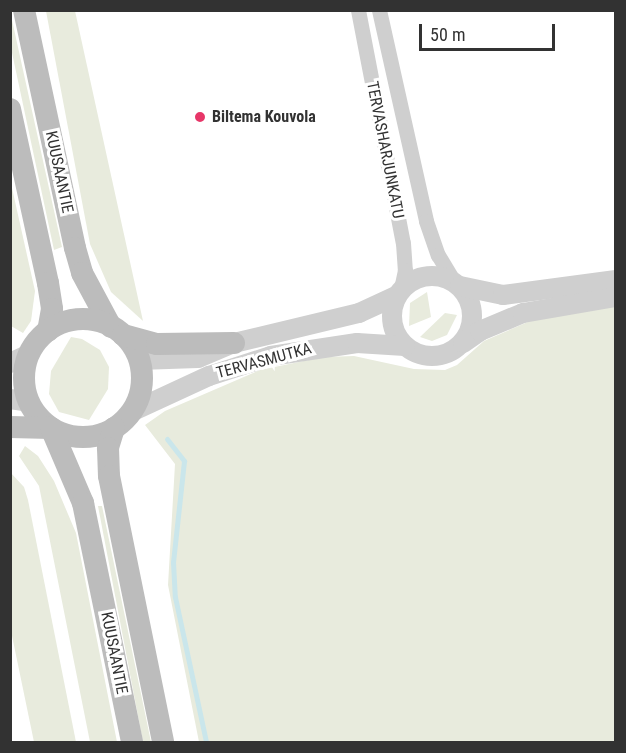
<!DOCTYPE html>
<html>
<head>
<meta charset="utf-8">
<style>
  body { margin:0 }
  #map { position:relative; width:626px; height:753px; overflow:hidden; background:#fff; font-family:"Roboto Condensed",sans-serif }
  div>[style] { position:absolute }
  .green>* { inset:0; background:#e8ebdd }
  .stream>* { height:5px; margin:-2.5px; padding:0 2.5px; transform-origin:2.5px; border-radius:2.5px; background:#cae6eb }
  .minor>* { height:15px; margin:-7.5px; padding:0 7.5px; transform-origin:7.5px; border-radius:7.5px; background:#cfcfcf }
  .tertiary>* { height:20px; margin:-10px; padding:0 10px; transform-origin:10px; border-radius:10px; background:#cfcfcf }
  .tertiary>.ring { margin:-10px; padding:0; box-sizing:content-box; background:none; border:20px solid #cfcfcf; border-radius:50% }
  .secondary>* { height:22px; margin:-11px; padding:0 11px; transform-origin:11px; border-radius:11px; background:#bcbcbc }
  .secondary>.ring { margin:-11px; padding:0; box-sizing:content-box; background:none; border:22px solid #bcbcbc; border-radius:50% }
  .dots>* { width:16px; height:16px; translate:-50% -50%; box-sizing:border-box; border:3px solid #fff; border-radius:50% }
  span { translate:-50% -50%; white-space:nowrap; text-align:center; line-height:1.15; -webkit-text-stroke:6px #fff; paint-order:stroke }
  .poi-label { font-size:16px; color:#323232; font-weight:700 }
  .left { translate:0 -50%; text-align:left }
  .street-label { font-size:16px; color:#323232 }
  .frame { position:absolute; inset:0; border:12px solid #323232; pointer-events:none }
  .scale { position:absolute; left:419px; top:24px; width:136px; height:27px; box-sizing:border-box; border:3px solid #323232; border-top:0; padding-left:8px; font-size:18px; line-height:21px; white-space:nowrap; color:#323232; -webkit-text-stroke:4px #fff; paint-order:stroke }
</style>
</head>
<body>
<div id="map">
  <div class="green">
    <i style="clip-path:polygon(10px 11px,62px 247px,54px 250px,11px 48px)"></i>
    <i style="clip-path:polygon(46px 11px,75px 11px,143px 321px,111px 292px,90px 244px)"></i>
    <i style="clip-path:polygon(10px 179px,35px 291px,31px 321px,23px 333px,11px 326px)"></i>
    <i style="clip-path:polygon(427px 292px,431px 317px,409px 326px,410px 303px)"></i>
    <i style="clip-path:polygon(615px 305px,615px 742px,199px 742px,168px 585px,175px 464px,145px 425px,165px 411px,260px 370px,323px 357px,354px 356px,414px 369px,445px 370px,457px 365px,484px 341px,530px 321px)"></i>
    <i style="clip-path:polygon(445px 313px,457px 315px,447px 335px,432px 341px,420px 337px)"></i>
    <i style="clip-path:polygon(71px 337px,82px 339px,100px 350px,109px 367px,108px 389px,89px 420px,59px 412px,49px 394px,51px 371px)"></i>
    <i style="clip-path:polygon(25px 446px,38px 456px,54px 481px,76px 533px,117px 742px,90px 742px,39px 486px,19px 456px)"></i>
    <i style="clip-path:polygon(10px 472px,24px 487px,28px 500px,76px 742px,34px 742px,11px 631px)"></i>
    <i style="clip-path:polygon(98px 506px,102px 506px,151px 742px,143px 742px)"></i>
  </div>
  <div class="stream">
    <i style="left:167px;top:439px;width:28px;rotate:52deg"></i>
    <i style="left:184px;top:461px;width:102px;rotate:96.2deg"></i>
    <i style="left:173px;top:562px;width:35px;rotate:87deg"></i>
    <i style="left:175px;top:597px;width:148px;rotate:77.9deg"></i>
  </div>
  <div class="minor">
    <i style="left:358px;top:10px;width:237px;rotate:79.1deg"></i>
    <i style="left:403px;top:243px;width:27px;rotate:86deg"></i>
    <i style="left:405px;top:270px;width:19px;rotate:102deg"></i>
    <i style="left:379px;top:10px;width:216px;rotate:77.4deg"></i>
    <i style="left:426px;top:221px;width:36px;rotate:71deg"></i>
    <i style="left:438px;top:255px;width:31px;rotate:59deg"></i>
  </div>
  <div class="tertiary">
    <i class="ring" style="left:392px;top:276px;width:60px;height:60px"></i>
    <i style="left:460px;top:286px;width:44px;rotate:11.8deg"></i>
    <i style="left:503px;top:295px;width:114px;rotate:-7.6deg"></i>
    <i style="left:463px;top:343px;width:21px;rotate:-35deg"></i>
    <i style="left:480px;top:331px;width:47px;rotate:-22.7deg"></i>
    <i style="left:523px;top:313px;width:94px;rotate:-9.8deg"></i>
    <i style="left:139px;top:360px;width:59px;rotate:-1.9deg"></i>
    <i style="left:198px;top:358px;width:39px;rotate:-23deg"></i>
    <i style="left:234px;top:343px;width:129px;rotate:-13.5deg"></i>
    <i style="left:359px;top:313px;width:41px;rotate:-24.7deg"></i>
    <i style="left:10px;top:363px;width:21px;rotate:-25deg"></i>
    <i style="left:10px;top:399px;width:19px;rotate:9deg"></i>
    <i style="left:131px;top:412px;width:86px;rotate:-24.8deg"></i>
    <i style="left:209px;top:376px;width:65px;rotate:-17.9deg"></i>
    <i style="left:271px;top:356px;width:87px;rotate:-8.6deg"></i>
    <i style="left:357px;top:343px;width:48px;rotate:3.6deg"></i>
  </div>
  <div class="secondary">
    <i style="left:24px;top:10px;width:243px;rotate:77.9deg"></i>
    <i style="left:75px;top:248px;width:26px;rotate:74deg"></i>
    <i style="left:82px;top:273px;width:61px;rotate:61.8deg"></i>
    <i style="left:10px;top:109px;width:178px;rotate:77.7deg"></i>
    <i style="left:48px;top:283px;width:26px;rotate:81deg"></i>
    <i style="left:52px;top:309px;width:22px;rotate:100deg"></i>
    <i class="ring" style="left:24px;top:319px;width:96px;height:96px"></i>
    <i style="left:123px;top:335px;width:35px;rotate:15deg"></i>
    <i style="left:157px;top:344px;width:77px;rotate:-0.7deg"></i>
    <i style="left:10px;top:427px;width:41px;rotate:1.4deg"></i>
    <i style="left:51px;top:428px;width:82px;rotate:66.9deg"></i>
    <i style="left:83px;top:503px;width:244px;rotate:78.4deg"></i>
    <i style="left:114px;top:428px;width:21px;rotate:107deg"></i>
    <i style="left:108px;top:448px;width:28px;rotate:88deg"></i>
    <i style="left:109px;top:476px;width:271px;rotate:78.5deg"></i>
  </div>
  <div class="dots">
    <i style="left:200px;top:117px;background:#e73668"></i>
  </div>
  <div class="poi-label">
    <span class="left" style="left:212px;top:117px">Biltema Kouvola</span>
  </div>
  <div class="street-label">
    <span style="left:385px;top:150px;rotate:79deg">TERVASHARJUNKATU</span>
    <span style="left:59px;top:172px;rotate:78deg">KUUSAANTIE</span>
    <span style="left:264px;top:361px;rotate:-15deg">TERVASMUTKA</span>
    <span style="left:114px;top:653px;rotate:79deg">KUUSAANTIE</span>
  </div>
  <div class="frame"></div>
  <div class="scale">50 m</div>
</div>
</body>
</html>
